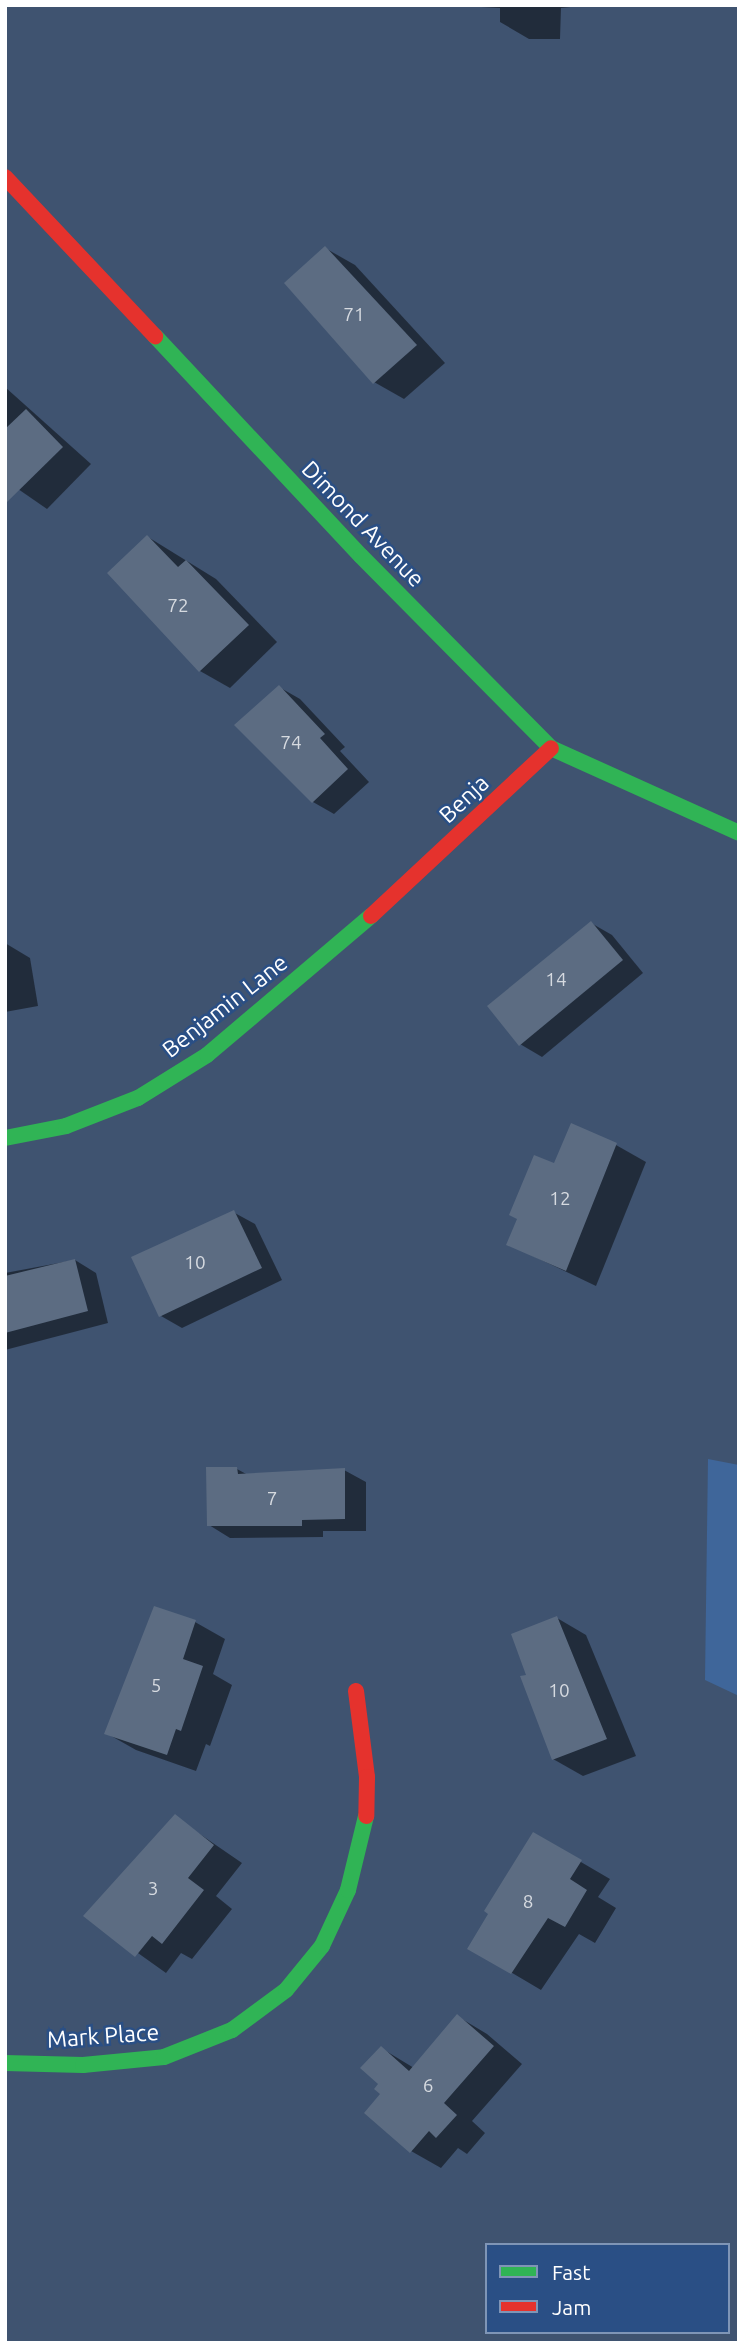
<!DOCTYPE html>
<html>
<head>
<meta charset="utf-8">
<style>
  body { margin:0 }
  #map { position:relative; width:744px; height:2348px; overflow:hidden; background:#3f5370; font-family:Ubuntu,sans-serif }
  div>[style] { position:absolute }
  .green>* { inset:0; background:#3f669a }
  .shadow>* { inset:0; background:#0007 }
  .building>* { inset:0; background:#5c6c82 }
  .fast>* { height:16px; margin:-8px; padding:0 8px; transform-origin:8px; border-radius:8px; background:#30b455 }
  .jam>* { height:16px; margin:-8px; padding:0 8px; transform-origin:8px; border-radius:8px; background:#e5322d }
  span { translate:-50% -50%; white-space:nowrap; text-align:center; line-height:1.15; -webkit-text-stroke:5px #2a4f85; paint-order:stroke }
  .number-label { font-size:19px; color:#d6dae0 }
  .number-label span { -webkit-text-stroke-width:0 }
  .street-label { font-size:23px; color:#fff }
  .frame { position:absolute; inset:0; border:7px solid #fff; pointer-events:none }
  .legend { position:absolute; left:485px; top:2243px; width:245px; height:91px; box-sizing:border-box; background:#2a4f85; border:2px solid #7f95b6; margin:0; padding:9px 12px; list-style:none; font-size:21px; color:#fff }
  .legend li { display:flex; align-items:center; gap:14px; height:35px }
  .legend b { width:35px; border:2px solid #7f95b6 }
</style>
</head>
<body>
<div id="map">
  <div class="green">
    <i style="clip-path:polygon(708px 1459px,739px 1465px,739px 1696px,705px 1680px)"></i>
  </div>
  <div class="shadow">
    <i style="clip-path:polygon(444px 5px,590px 5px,561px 8px,560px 39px,529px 39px,500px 22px,500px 8px)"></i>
    <i style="clip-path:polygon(325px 248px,355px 265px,445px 363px,404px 399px,374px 382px)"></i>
    <i style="clip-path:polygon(5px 387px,91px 464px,47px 509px,5px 480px)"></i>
    <i style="clip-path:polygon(148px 537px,216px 579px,277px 642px,230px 688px,200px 671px)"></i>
    <i style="clip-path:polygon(279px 687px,300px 699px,345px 747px,340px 751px,369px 782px,334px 814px,313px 802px)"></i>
    <i style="clip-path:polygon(591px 923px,612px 935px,643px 973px,542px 1057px,520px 1044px)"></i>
    <i style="clip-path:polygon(5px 943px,30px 958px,38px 1006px,5px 1012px)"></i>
    <i style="clip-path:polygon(616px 1145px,646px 1162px,596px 1286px,508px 1244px,554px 1165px)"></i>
    <i style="clip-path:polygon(233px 1212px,255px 1224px,282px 1280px,182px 1328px,161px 1316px)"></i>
    <i style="clip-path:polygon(75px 1260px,96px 1273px,108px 1323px,5px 1350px,5px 1273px)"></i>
    <i style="clip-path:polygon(237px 1469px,248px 1475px,344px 1470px,366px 1482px,366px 1531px,323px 1531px,323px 1537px,230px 1538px,209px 1525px)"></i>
    <i style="clip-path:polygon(557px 1618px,586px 1635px,636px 1756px,583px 1776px,553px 1759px,528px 1676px)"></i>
    <i style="clip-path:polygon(195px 1622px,225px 1639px,213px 1674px,232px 1685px,210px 1746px,206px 1744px,196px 1771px,136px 1750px,106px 1733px)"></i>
    <i style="clip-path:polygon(175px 1817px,242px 1863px,216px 1896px,232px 1909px,192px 1959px,181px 1953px,166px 1973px,86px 1916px)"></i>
    <i style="clip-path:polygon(533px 1834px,610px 1879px,598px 1897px,616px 1908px,595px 1943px,579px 1934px,541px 1990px,470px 1948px)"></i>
    <i style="clip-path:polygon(457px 2016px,487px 2034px,522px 2064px,472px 2121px,485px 2133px,467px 2154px,458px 2148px,441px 2168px,411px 2151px,383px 2094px,381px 2048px,414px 2068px)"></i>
  </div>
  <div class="building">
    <i style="clip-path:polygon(325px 246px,417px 345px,373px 384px,284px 283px)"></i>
    <i style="clip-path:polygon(26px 409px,63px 447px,5px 504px,5px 429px)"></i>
    <i style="clip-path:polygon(147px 535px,178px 567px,186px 560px,249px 625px,199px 672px,107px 573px)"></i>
    <i style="clip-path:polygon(279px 685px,325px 734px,320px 738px,348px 769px,312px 803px,234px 725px)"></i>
    <i style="clip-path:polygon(591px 921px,623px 960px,519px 1046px,487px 1006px)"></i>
    <i style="clip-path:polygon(571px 1123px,617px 1143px,566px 1271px,506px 1245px,517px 1219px,509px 1215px,534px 1155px,554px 1163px)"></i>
    <i style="clip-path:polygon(234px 1210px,262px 1268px,159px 1317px,131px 1257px)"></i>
    <i style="clip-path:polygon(75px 1259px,88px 1311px,5px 1333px,5px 1276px)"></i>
    <i style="clip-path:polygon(206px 1467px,237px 1467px,238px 1474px,345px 1468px,345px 1519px,302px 1520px,302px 1526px,207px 1526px)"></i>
    <i style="clip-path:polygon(154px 1606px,196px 1620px,183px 1659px,203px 1666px,181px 1731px,176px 1729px,167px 1755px,104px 1734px)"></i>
    <i style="clip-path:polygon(557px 1616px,607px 1739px,552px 1760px,520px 1676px,526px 1675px,511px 1634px)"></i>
    <i style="clip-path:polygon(175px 1814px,214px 1845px,188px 1878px,204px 1890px,162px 1944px,152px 1936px,135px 1957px,83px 1916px)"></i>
    <i style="clip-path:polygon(533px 1832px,582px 1860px,570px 1879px,587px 1890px,565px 1927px,548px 1918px,511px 1974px,467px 1949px,488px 1914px,484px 1911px)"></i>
    <i style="clip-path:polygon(457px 2014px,494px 2046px,444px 2103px,457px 2115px,436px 2138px,429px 2131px,410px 2153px,364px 2113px,380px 2094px,374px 2089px,378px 2084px,360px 2068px,381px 2046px,409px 2071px)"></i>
  </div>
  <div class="fast">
    <i style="left:155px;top:336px;width:301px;rotate:46.9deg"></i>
    <i style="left:361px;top:556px;width:270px;rotate:45.3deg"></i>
    <i style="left:551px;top:748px;width:206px;rotate:24.3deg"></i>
    <i style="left:5px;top:1138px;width:62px;rotate:-11.1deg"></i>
    <i style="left:66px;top:1126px;width:77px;rotate:-21.3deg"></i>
    <i style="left:138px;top:1098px;width:81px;rotate:-31.9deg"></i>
    <i style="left:207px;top:1055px;width:215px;rotate:-40.3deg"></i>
    <i style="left:5px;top:2063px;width:78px;rotate:1.5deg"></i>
    <i style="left:83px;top:2065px;width:81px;rotate:-5.6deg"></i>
    <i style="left:164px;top:2057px;width:73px;rotate:-21.7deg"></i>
    <i style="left:232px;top:2030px;width:67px;rotate:-36.5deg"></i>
    <i style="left:286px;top:1990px;width:57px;rotate:-50.7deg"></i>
    <i style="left:322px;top:1946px;width:62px;rotate:-65.1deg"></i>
    <i style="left:348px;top:1890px;width:76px;rotate:-76.3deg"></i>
  </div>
  <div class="jam">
    <i style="left:5px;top:177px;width:219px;rotate:46.7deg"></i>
    <i style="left:371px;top:916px;width:246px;rotate:-43deg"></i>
    <i style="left:356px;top:1691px;width:87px;rotate:82.7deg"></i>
    <i style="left:367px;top:1777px;width:39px;rotate:91deg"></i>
  </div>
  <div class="number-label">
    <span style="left:354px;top:315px">71</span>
    <span style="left:178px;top:606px">72</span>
    <span style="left:291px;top:743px">74</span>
    <span style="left:556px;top:980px">14</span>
    <span style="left:560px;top:1199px">12</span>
    <span style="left:195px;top:1263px">10</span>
    <span style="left:272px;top:1499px">7</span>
    <span style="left:156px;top:1686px">5</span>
    <span style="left:559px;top:1691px">10</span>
    <span style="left:153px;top:1889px">3</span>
    <span style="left:528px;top:1902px">8</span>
    <span style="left:428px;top:2086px">6</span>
  </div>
  <div class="street-label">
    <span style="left:363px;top:524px;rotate:46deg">Dimond Avenue</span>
    <span style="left:464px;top:799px;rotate:-43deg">Benja</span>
    <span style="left:225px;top:1006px;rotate:-38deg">Benjamin Lane</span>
    <span style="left:103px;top:2036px;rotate:-4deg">Mark Place</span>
  </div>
  <div class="frame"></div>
  <ul class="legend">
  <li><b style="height:9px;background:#30b455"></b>Fast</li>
  <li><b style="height:9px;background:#e5322d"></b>Jam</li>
  </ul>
</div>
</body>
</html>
